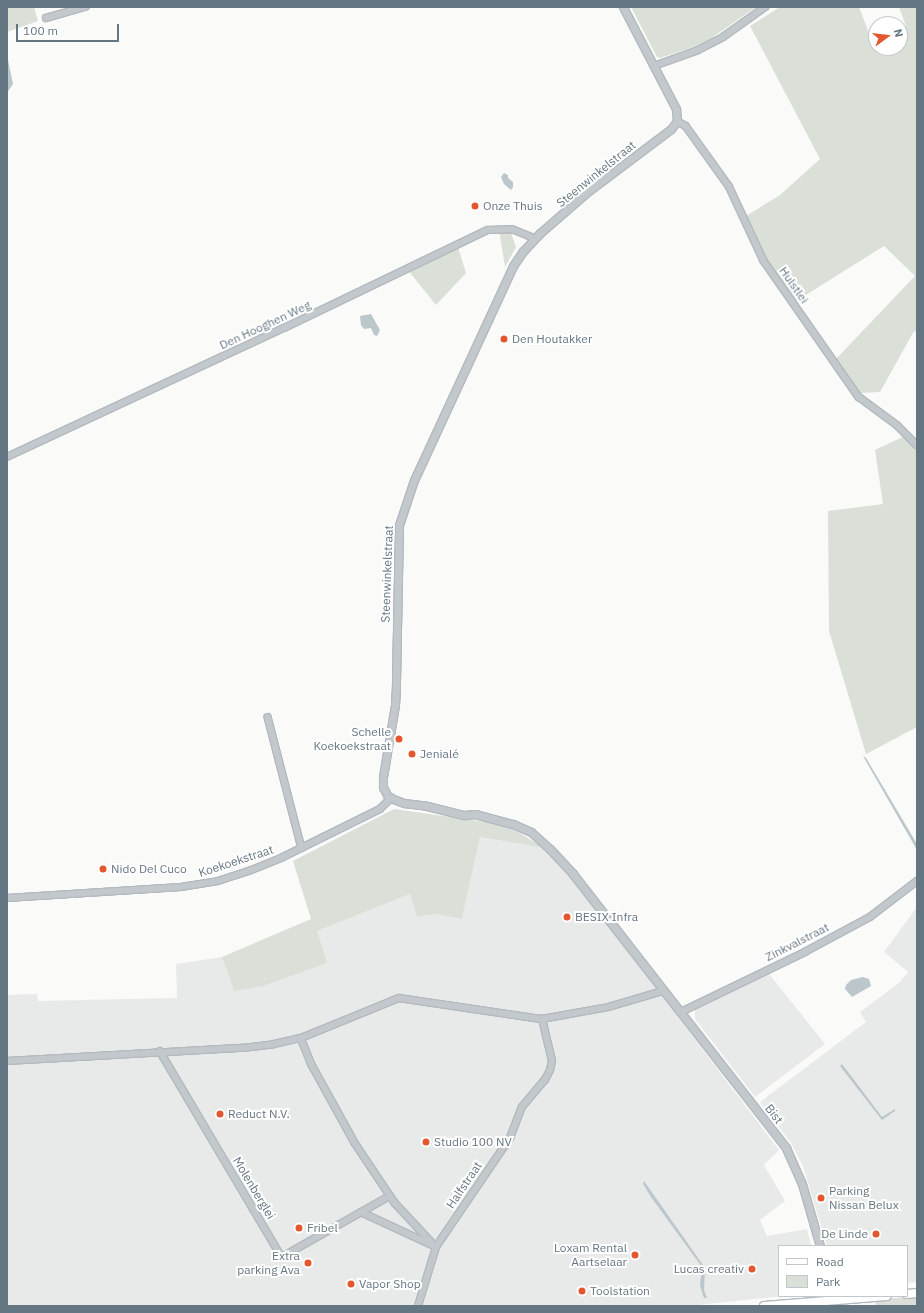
<!DOCTYPE html>
<html>
<head>
<meta charset="utf-8">
<style>
  body { margin:0 }
  #map { position:relative; width:924px; height:1313px; overflow:hidden; background:#fafaf8; font-family:"IBM Plex Sans",sans-serif }
  div>[style] { position:absolute }
  .built>* { inset:0; background:#e8e9e9 }
  .green>* { inset:0; background:#dadfd7 }
  .water>* { inset:0; background:#bbc7cb }
  .roads { filter:drop-shadow(1px 0 #b3babf) drop-shadow(-1px 0 #b3babf) drop-shadow(0 1px #b3babf) drop-shadow(0 -1px #b3babf) }
  .minor>* { height:5.5px; margin:-2.75px; padding:0 2.75px; transform-origin:2.75px; border-radius:2.75px; background:#c3c8cc }
  .tertiary>* { height:7px; margin:-3.5px; padding:0 3.5px; transform-origin:3.5px; border-radius:3.5px; background:#c3c8cc }
  .secondary>* { height:8px; margin:-4px; padding:0 4px; transform-origin:4px; border-radius:4px; background:#fff }
  .dots>* { width:11px; height:11px; translate:-50% -50%; box-sizing:border-box; border:2px solid #fff; border-radius:50% }
  span { translate:-50% -50%; white-space:nowrap; text-align:center; line-height:1.15; -webkit-text-stroke:4px #fff; paint-order:stroke }
  .street-label { font-size:12px; color:#657683 }
  .poi-label { font-size:12px; color:#657683 }
  .left { translate:0 -50%; text-align:left }
  .right { translate:-100% -50%; text-align:right }
  .frame { position:absolute; inset:0; border:8px solid #657683; pointer-events:none }
  .legend { position:absolute; left:778px; top:1245px; width:130px; height:52px; box-sizing:border-box; background:#fff; border:1px solid #c1c8cd; margin:0; padding:5px 7px; list-style:none; font-size:12px; color:#657683 }
  .legend li { display:flex; align-items:center; gap:8px; height:20px }
  .legend b { width:20px; border:1px solid #c1c8cd }
  .north { position:absolute; left:868px; top:16px; width:40px; height:40px; box-sizing:border-box; background:#fff; border:1px solid #c1c8cd; border-radius:50%; rotate:75deg; font-size:11px; font-weight:700; line-height:16px; text-align:center; color:#657683 }
  .north::after { content:''; display:block; margin:auto; width:14px; height:18px; background:#e4572e; clip-path:polygon(50% 0,100% 100%,50% 72%,0 100%) }
  .scale { position:absolute; left:16px; top:24px; width:103px; height:18px; box-sizing:border-box; border:2px solid #657683; border-top:0; padding-left:5px; font-size:12px; line-height:14px; white-space:nowrap; color:#657683; -webkit-text-stroke:3px #fff; paint-order:stroke }
</style>
</head>
<body>
<div id="map">
  <div class="built">
    <i style="clip-path:polygon(480px 837px,550px 849px,663px 991px,677px 1016px,779px 1150px,764px 1165px,785px 1201px,760px 1220px,767px 1236px,807px 1229px,811px 1246px,779px 1246px,779px 1296px,783px 1296px,688px 1306px,7px 1306px,7px 995px,37px 994px,38px 1001px,177px 998px,176px 964px,222px 957px,234px 991px,317px 931px,410px 894px,417px 917px,435px 914px,462px 919px)"></i>
    <i style="clip-path:polygon(917px 907px,917px 1282px,907px 1283px,907px 1246px,827px 1246px,803px 1166px,791px 1143px,760px 1102px,866px 1022px,860px 1012px,899px 983px,908px 972px,884px 952px)"></i>
    <i style="clip-path:polygon(769px 974px,825px 1044px,755px 1097px,695px 1019px,695px 1009px)"></i>
  </div>
  <div class="green">
    <i style="clip-path:polygon(7px 7px,34px 7px,38px 21px,7px 32px)"></i>
    <i style="clip-path:polygon(631px 7px,756px 7px,710px 39px,690px 48px,660px 58px,657px 57px)"></i>
    <i style="clip-path:polygon(780px 7px,859px 7px,870px 36px,876px 35px,876px 48px,900px 48px,900px 28px,906px 26px,899px 7px,917px 7px,917px 333px,914px 331px,880px 392px,860px 393px,836px 359px,915px 276px,884px 246px,793px 303px,764px 261px,746px 216px,780px 195px,820px 159px,750px 26px)"></i>
    <i style="clip-path:polygon(499px 230px,508px 231px,511px 233px,516px 247px,505px 267px)"></i>
    <i style="clip-path:polygon(457px 244px,466px 273px,436px 305px,407px 269px)"></i>
    <i style="clip-path:polygon(907px 435px,917px 445px,917px 727px,866px 754px,829px 631px,828px 511px,883px 504px,875px 450px)"></i>
    <i style="clip-path:polygon(394px 809px,499px 824px,518px 832px,544px 848px,480px 837px,462px 919px,435px 914px,417px 917px,410px 894px,317px 931px,327px 963px,263px 986px,234px 991px,222px 957px,311px 919px,293px 861px)"></i>
    <i style="clip-path:polygon(917px 1296px,917px 1306px,876px 1306px,875px 1300px)"></i>
  </div>
  <div class="water">
    <i style="clip-path:polygon(7px 55px,13px 84px,7px 93px)"></i>
    <i style="clip-path:polygon(504px 173px,508px 175px,508px 178px,513px 182px,513px 187px,511px 190px,504px 184px,501px 177px)"></i>
    <i style="clip-path:polygon(371px 314px,380px 330px,377px 336px,374px 335px,371px 328px,364px 329px,361px 325px,360px 316px)"></i>
    <i style="clip-path:polygon(863px 756px,866px 758px,917px 844px,917px 850px)"></i>
    <i style="clip-path:polygon(863px 977px,869px 979px,871px 986px,852px 997px,845px 989px,846px 985px,851px 980px)"></i>
    <i style="clip-path:polygon(842px 1064px,882px 1117px,895px 1109px,895px 1111px,882px 1120px,840px 1066px)"></i>
    <i style="clip-path:polygon(644px 1181px,705px 1268px,704px 1290px,707px 1298px,704px 1298px,700px 1286px,702px 1267px,651px 1197px,643px 1184px)"></i>
  </div>
  <div class="roads">
    <div class="minor">
      <i style="left:46px;top:18px;width:41px;rotate:-15.8deg"></i>
      <i style="left:654px;top:66px;width:45px;rotate:-19.7deg"></i>
      <i style="left:696px;top:51px;width:30px;rotate:-27deg"></i>
      <i style="left:723px;top:37px;width:52px;rotate:-35.5deg"></i>
      <i style="left:677px;top:121px;width:10px;rotate:29deg"></i>
      <i style="left:686px;top:126px;width:74px;rotate:54.4deg"></i>
      <i style="left:729px;top:186px;width:83px;rotate:65deg"></i>
      <i style="left:764px;top:261px;width:166px;rotate:55.1deg"></i>
      <i style="left:859px;top:397px;width:47px;rotate:36.4deg"></i>
      <i style="left:897px;top:425px;width:28px;rotate:45deg"></i>
      <i style="left:7px;top:457px;width:306px;rotate:-25deg"></i>
      <i style="left:284px;top:328px;width:226px;rotate:-25.7deg"></i>
      <i style="left:488px;top:230px;width:24px;rotate:-2deg"></i>
      <i style="left:512px;top:229px;width:24px;rotate:22deg"></i>
      <i style="left:268px;top:717px;width:135px;rotate:75.5deg"></i>
      <i style="left:7px;top:898px;width:174px;rotate:-3.6deg"></i>
      <i style="left:181px;top:887px;width:37px;rotate:-9deg"></i>
      <i style="left:218px;top:881px;width:33px;rotate:-18deg"></i>
      <i style="left:249px;top:871px;width:35px;rotate:-22deg"></i>
      <i style="left:281px;top:858px;width:110px;rotate:-26.3deg"></i>
      <i style="left:380px;top:809px;width:16px;rotate:-45deg"></i>
      <i style="left:681px;top:1012px;width:138px;rotate:-25.8deg"></i>
      <i style="left:805px;top:952px;width:74px;rotate:-28.3deg"></i>
      <i style="left:870px;top:917px;width:59px;rotate:-37.5deg"></i>
      <i style="left:301px;top:1038px;width:29px;rotate:68deg"></i>
      <i style="left:312px;top:1065px;width:89px;rotate:61.1deg"></i>
      <i style="left:355px;top:1143px;width:72px;rotate:56.3deg"></i>
      <i style="left:395px;top:1203px;width:60px;rotate:47deg"></i>
      <i style="left:160px;top:1051px;width:239px;rotate:59.4deg"></i>
      <i style="left:282px;top:1257px;width:124px;rotate:-29.5deg"></i>
      <i style="left:7px;top:1061px;width:236px;rotate:-3.2deg"></i>
      <i style="left:243px;top:1048px;width:31px;rotate:-7deg"></i>
      <i style="left:274px;top:1044px;width:28px;rotate:-13deg"></i>
      <i style="left:301px;top:1038px;width:106px;rotate:-22.2deg"></i>
      <i style="left:399px;top:998px;width:145px;rotate:8.4deg"></i>
      <i style="left:542px;top:1019px;width:68px;rotate:-10.2deg"></i>
      <i style="left:609px;top:1007px;width:56px;rotate:-16.5deg"></i>
      <i style="left:361px;top:1212px;width:78px;rotate:24.9deg"></i>
      <i style="left:418px;top:1306px;width:62px;rotate:-73deg"></i>
      <i style="left:436px;top:1247px;width:132px;rotate:-55.8deg"></i>
      <i style="left:510px;top:1138px;width:33px;rotate:-69deg"></i>
      <i style="left:522px;top:1107px;width:35px;rotate:-50deg"></i>
      <i style="left:545px;top:1080px;width:11px;rotate:-63deg"></i>
      <i style="left:550px;top:1070px;width:9px;rotate:-77deg"></i>
      <i style="left:552px;top:1061px;width:43px;rotate:-103.4deg"></i>
    </div>
    <div class="tertiary">
      <i style="left:623px;top:7px;width:115px;rotate:62.5deg"></i>
      <i style="left:676px;top:109px;width:12px;rotate:85deg"></i>
      <i style="left:677px;top:121px;width:10px;rotate:127deg"></i>
      <i style="left:671px;top:129px;width:106px;rotate:143deg"></i>
      <i style="left:586px;top:193px;width:61px;rotate:139deg"></i>
      <i style="left:540px;top:233px;width:25px;rotate:133deg"></i>
      <i style="left:523px;top:251px;width:18px;rotate:124deg"></i>
      <i style="left:513px;top:266px;width:236px;rotate:114.8deg"></i>
      <i style="left:414px;top:480px;width:47px;rotate:108.4deg"></i>
      <i style="left:399px;top:525px;width:161px;rotate:91.1deg"></i>
      <i style="left:396px;top:686px;width:19px;rotate:93deg"></i>
      <i style="left:395px;top:705px;width:73px;rotate:99.5deg"></i>
      <i style="left:383px;top:777px;width:10px;rotate:90deg"></i>
      <i style="left:383px;top:787px;width:11px;rotate:63deg"></i>
      <i style="left:388px;top:797px;width:17px;rotate:21deg"></i>
      <i style="left:404px;top:803px;width:23px;rotate:7deg"></i>
      <i style="left:427px;top:806px;width:38px;rotate:14deg"></i>
      <i style="left:464px;top:815px;width:11px;rotate:-5deg"></i>
      <i style="left:475px;top:814px;width:39px;rotate:15deg"></i>
      <i style="left:513px;top:824px;width:20px;rotate:24deg"></i>
      <i style="left:531px;top:832px;width:25px;rotate:42deg"></i>
      <i style="left:550px;top:849px;width:34px;rotate:47deg"></i>
      <i style="left:573px;top:874px;width:347px;rotate:52.1deg"></i>
      <i style="left:786px;top:1148px;width:39px;rotate:66deg"></i>
      <i style="left:802px;top:1184px;width:65px;rotate:73.8deg"></i>
    </div>
    <div class="secondary">
      <i style="left:907px;top:1294px;width:10px;rotate:-6deg"></i>
      <i style="left:764px;top:1306px;width:123px;rotate:-4.6deg"></i>
    </div>
  </div>
  <div class="dots">
    <i style="left:475px;top:206px;background:#e4572e"></i>
    <i style="left:504px;top:339px;background:#e4572e"></i>
    <i style="left:399px;top:739px;background:#e4572e"></i>
    <i style="left:412px;top:754px;background:#e4572e"></i>
    <i style="left:103px;top:869px;background:#e4572e"></i>
    <i style="left:567px;top:917px;background:#e4572e"></i>
    <i style="left:220px;top:1114px;background:#e4572e"></i>
    <i style="left:426px;top:1142px;background:#e4572e"></i>
    <i style="left:821px;top:1198px;background:#e4572e"></i>
    <i style="left:299px;top:1228px;background:#e4572e"></i>
    <i style="left:876px;top:1234px;background:#e4572e"></i>
    <i style="left:635px;top:1255px;background:#e4572e"></i>
    <i style="left:308px;top:1263px;background:#e4572e"></i>
    <i style="left:752px;top:1269px;background:#e4572e"></i>
    <i style="left:351px;top:1284px;background:#e4572e"></i>
    <i style="left:582px;top:1291px;background:#e4572e"></i>
  </div>
  <div class="street-label">
    <span style="left:596px;top:174px;rotate:-39deg">Steenwinkelstraat</span>
    <span style="left:794px;top:285px;rotate:55deg">Hulstlei</span>
    <span style="left:265px;top:325px;rotate:-25deg">Den Hooghen Weg</span>
    <span style="left:387px;top:574px;rotate:-88deg">Steenwinkelstraat</span>
    <span style="left:236px;top:861px;rotate:-18deg">Koekoekstraat</span>
    <span style="left:797px;top:942px;rotate:-27deg">Zinkvalstraat</span>
    <span style="left:774px;top:1114px;rotate:53deg">Bist</span>
    <span style="left:464px;top:1185px;rotate:-56deg">Halfstraat</span>
    <span style="left:254px;top:1188px;rotate:59deg">Molenberglei</span>
  </div>
  <div class="poi-label">
    <span class="left" style="left:483px;top:206px">Onze Thuis</span>
    <span class="left" style="left:512px;top:339px">Den Houtakker</span>
    <span class="right" style="left:391px;top:739px">Schelle<br>Koekoekstraat</span>
    <span class="left" style="left:420px;top:754px">Jenialé</span>
    <span class="left" style="left:111px;top:869px">Nido Del Cuco</span>
    <span class="left" style="left:575px;top:917px">BESIX Infra</span>
    <span class="left" style="left:228px;top:1114px">Reduct N.V.</span>
    <span class="left" style="left:434px;top:1142px">Studio 100 NV</span>
    <span class="left" style="left:829px;top:1198px">Parking<br>Nissan Belux</span>
    <span class="left" style="left:307px;top:1228px">Fribel</span>
    <span class="right" style="left:868px;top:1234px">De Linde</span>
    <span class="right" style="left:627px;top:1255px">Loxam Rental<br>Aartselaar</span>
    <span class="right" style="left:300px;top:1263px">Extra<br>parking Ava</span>
    <span class="right" style="left:744px;top:1269px">Lucas creativ</span>
    <span class="left" style="left:359px;top:1284px">Vapor Shop</span>
    <span class="left" style="left:590px;top:1291px">Toolstation</span>
  </div>
  <div class="frame"></div>
  <ul class="legend">
  <li><b style="height:5px;background:#fff"></b>Road</li>
  <li><b style="height:11px;background:#dadfd7"></b>Park</li>
  </ul>
  <div class="north">N</div>
  <div class="scale">100 m</div>
</div>
</body>
</html>
